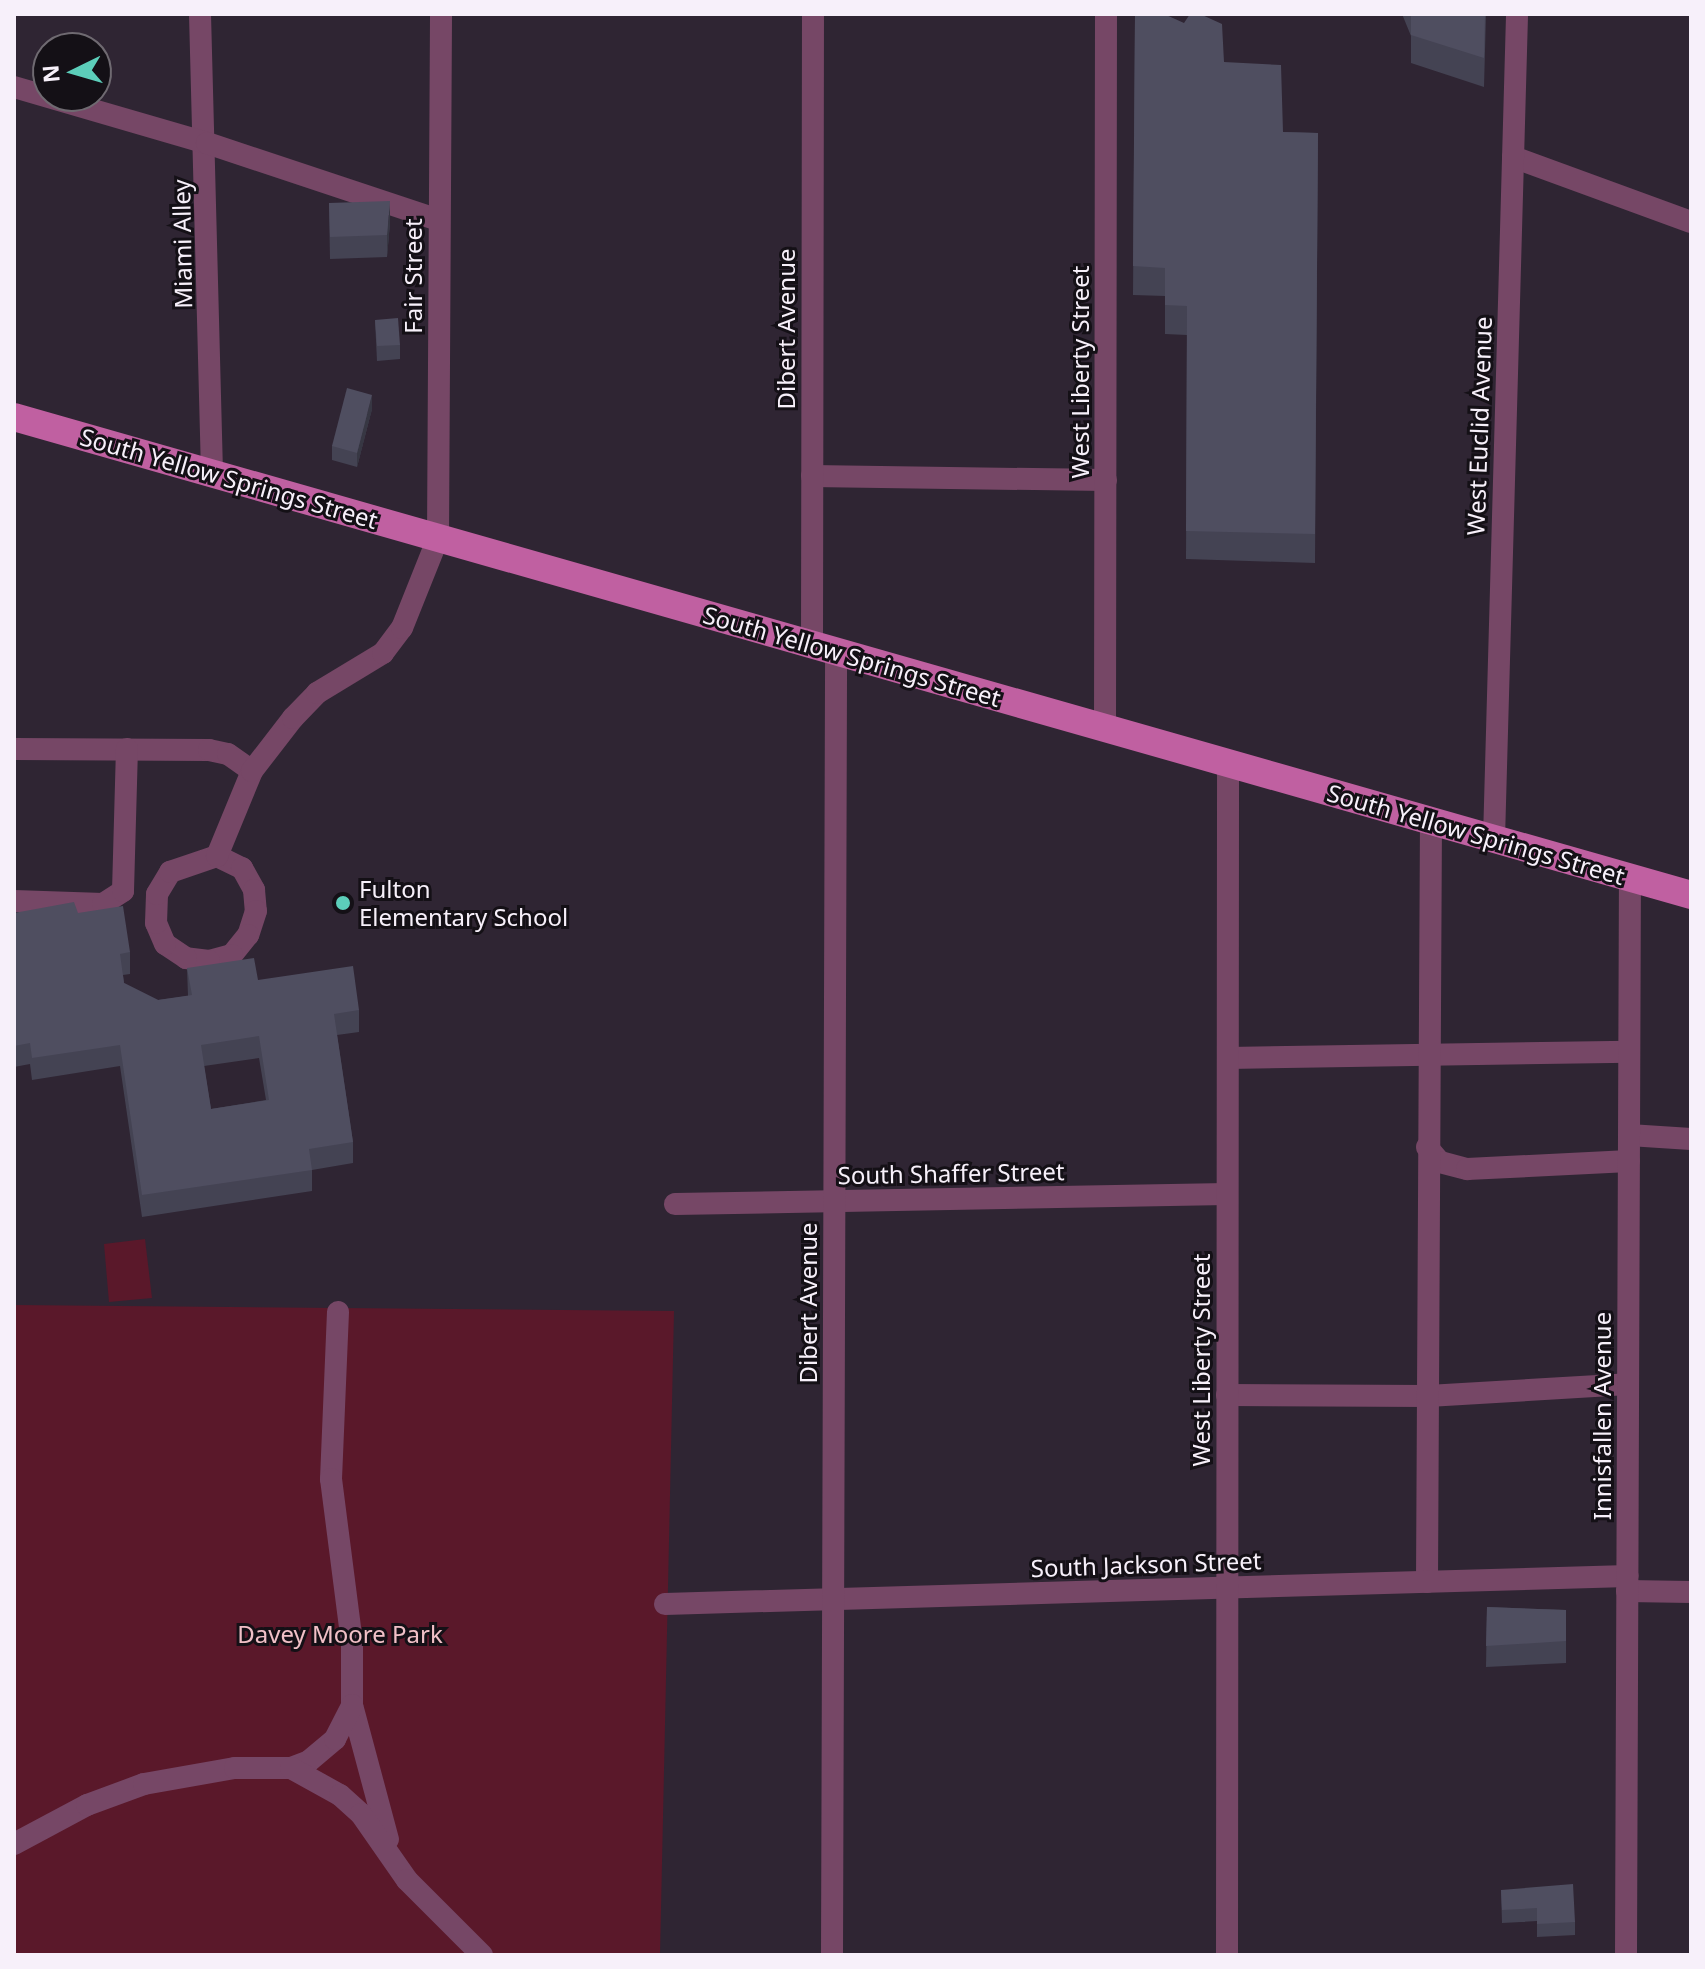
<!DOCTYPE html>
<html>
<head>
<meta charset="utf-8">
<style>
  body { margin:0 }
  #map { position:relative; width:1705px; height:1969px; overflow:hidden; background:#2f2533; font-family:"Noto Sans",sans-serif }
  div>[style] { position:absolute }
  .green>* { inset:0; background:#5a182a }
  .minor>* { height:22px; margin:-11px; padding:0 11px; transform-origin:11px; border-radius:11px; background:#764766 }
  .major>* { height:28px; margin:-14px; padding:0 14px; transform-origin:14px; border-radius:14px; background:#c060a1 }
  .wall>* { inset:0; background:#444353 }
  .shaded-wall>* { inset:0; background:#373743 }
  .building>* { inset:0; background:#4f4e60 }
  .dots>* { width:22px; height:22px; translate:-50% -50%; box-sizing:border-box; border:4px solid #141016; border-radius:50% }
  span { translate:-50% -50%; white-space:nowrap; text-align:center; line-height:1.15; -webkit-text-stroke:6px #141016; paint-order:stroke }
  .street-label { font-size:24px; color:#f7f0fa }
  .poi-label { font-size:24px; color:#f7f0fa }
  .left { translate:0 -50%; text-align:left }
  .park-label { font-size:24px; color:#f1c0c7 }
  .frame { position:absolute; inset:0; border:16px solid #f7f0fa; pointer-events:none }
  .north { position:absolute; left:32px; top:32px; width:80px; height:80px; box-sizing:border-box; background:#141016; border:2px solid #6f6a71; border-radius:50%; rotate:265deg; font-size:22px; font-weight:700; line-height:32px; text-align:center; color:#f7f0fa }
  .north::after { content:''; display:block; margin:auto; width:28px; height:36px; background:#5cceba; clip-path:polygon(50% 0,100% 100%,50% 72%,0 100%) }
</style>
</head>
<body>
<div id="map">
  <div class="green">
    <i style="clip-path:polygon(145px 1239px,152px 1298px,109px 1302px,104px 1244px)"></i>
    <i style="clip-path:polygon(14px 1305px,674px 1311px,660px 1955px,14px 1955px)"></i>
  </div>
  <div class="minor">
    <i style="left:200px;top:14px;width:459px;rotate:88.5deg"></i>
    <i style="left:14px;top:87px;width:201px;rotate:16.2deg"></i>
    <i style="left:207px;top:143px;width:244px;rotate:18.4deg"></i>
    <i style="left:1513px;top:157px;width:189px;rotate:20.1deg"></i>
    <i style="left:812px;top:476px;width:294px;rotate:0.8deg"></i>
    <i style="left:812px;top:644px;width:630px;rotate:-89.91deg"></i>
    <i style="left:1105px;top:730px;width:716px;rotate:-89.92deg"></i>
    <i style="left:14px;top:749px;width:195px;rotate:0.3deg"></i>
    <i style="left:209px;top:750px;width:19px;rotate:12deg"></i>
    <i style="left:228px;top:754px;width:29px;rotate:35deg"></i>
    <i style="left:1494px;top:839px;width:825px;rotate:-88.4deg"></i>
    <i style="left:217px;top:856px;width:28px;rotate:26deg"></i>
    <i style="left:242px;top:868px;width:25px;rotate:61deg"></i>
    <i style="left:254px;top:890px;width:21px;rotate:85deg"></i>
    <i style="left:256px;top:911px;width:25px;rotate:108deg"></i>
    <i style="left:248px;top:935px;width:26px;rotate:129deg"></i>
    <i style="left:232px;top:955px;width:24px;rotate:165deg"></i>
    <i style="left:209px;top:961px;width:23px;rotate:-173deg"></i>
    <i style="left:186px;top:958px;width:25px;rotate:-146deg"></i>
    <i style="left:165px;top:944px;width:23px;rotate:-113deg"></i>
    <i style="left:156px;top:923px;width:29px;rotate:-88deg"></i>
    <i style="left:157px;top:894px;width:26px;rotate:-59deg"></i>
    <i style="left:170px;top:872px;width:50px;rotate:-18.8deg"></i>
    <i style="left:217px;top:856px;width:92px;rotate:-67.6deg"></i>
    <i style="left:252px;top:771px;width:67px;rotate:-52.3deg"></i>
    <i style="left:293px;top:718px;width:35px;rotate:-46deg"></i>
    <i style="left:317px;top:693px;width:77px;rotate:-31.2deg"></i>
    <i style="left:383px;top:653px;width:31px;rotate:-53deg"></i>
    <i style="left:402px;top:628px;width:97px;rotate:-68.2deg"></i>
    <i style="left:438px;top:538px;width:524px;rotate:-89.67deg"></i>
    <i style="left:14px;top:901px;width:89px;rotate:1.9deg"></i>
    <i style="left:103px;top:904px;width:24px;rotate:-33deg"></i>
    <i style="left:123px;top:891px;width:142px;rotate:-88.4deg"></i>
    <i style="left:1228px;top:1058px;width:401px;rotate:-0.9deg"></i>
    <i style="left:1629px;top:1135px;width:62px;rotate:3.7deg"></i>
    <i style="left:1427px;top:1147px;width:20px;rotate:49deg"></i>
    <i style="left:1440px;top:1162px;width:28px;rotate:15deg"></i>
    <i style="left:1467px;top:1169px;width:162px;rotate:-2.8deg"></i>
    <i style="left:675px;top:1204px;width:552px;rotate:-1.04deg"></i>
    <i style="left:338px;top:1312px;width:167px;rotate:92.4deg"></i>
    <i style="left:331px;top:1479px;width:164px;rotate:82.7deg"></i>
    <i style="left:352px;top:1642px;width:63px;rotate:90deg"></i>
    <i style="left:352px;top:1705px;width:139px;rotate:75deg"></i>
    <i style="left:1227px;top:1395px;width:201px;rotate:0.3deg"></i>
    <i style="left:1428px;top:1396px;width:200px;rotate:-3.4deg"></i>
    <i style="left:1427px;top:1582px;width:761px;rotate:-89.7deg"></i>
    <i style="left:1627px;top:1591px;width:64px;rotate:0.9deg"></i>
    <i style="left:665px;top:1604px;width:963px;rotate:-1.67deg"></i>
    <i style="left:291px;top:1768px;width:19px;rotate:-21deg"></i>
    <i style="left:309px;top:1761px;width:34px;rotate:-40deg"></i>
    <i style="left:335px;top:1739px;width:38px;rotate:-63deg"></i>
    <i style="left:14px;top:1844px;width:83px;rotate:-28.1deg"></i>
    <i style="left:87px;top:1805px;width:61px;rotate:-20.2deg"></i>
    <i style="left:144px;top:1784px;width:92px;rotate:-10deg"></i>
    <i style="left:235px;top:1768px;width:56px"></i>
    <i style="left:291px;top:1768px;width:56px;rotate:28.9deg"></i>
    <i style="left:340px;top:1795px;width:28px;rotate:42deg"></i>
    <i style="left:361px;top:1814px;width:80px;rotate:55.1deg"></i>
    <i style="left:407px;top:1880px;width:106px;rotate:45deg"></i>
    <i style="left:832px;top:1955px;width:1303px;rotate:-89.82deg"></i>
    <i style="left:1227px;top:1955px;width:1191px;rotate:-89.95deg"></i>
    <i style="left:1626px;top:1955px;width:1078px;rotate:-89.79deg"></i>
  </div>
  <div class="major">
    <i style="left:14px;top:417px;width:1744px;rotate:15.91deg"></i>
  </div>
  <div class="wall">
    <i style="clip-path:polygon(1135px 14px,1224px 62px,1283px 132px,1318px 133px,1315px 563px,1186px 559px,1187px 335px,1165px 334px,1165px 296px,1133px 295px)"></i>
    <i style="clip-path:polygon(1402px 14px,1486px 14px,1484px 87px,1411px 63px,1411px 36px)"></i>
    <i style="clip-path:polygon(329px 203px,390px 223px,387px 257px,330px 259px)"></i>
    <i style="clip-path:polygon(375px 320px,400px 345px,400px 359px,377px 361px)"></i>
    <i style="clip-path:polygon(372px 409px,357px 467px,332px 460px,332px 446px)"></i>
    <i style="clip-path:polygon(evenodd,14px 913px,78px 913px,130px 952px,130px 974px,123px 975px,124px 983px,158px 1000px,188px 996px,187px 968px,258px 980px,359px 1010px,359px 1032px,337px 1035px,353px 1142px,353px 1163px,312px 1170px,312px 1191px,142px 1217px,120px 1066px,32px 1080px,30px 1064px,14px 1067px,14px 913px,259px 1058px,266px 1100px,211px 1109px,204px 1066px,259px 1058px)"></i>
    <i style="clip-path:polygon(1487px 1607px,1566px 1610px,1566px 1663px,1486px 1667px)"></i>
    <i style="clip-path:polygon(1501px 1890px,1575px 1922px,1575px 1935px,1537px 1937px,1537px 1921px,1502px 1923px)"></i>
  </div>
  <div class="shaded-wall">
    <i style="clip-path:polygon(390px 201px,390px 223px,387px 257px,387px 235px)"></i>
    <i style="clip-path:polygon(372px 395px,372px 409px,357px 467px,357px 453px)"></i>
  </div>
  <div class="building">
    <i style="clip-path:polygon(1135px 14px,1164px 14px,1184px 23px,1190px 14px,1200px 14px,1222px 24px,1224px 62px,1281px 65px,1283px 132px,1318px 133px,1315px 534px,1186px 531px,1187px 306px,1165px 305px,1165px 268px,1133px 266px)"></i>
    <i style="clip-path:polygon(1411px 14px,1485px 14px,1484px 58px,1411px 35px)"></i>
    <i style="clip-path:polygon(390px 201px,387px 235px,330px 237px,329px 203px)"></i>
    <i style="clip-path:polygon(398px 318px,400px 345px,377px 346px,375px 320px)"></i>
    <i style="clip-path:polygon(347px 388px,372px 395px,357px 453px,332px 446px)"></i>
    <i style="clip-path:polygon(evenodd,74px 902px,78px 913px,123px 906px,130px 952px,120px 954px,124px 983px,158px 1000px,192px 995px,187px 968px,254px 958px,258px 980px,353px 966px,359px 1010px,334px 1014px,353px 1142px,309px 1149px,312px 1170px,142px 1195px,120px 1045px,32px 1058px,30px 1043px,14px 1046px,14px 913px,74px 902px,259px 1036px,269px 1100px,211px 1109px,201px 1045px,259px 1036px)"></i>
    <i style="clip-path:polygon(1487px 1607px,1566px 1610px,1566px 1641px,1486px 1646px)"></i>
    <i style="clip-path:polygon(1573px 1884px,1575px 1922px,1537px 1924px,1537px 1908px,1502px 1910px,1501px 1890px)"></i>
  </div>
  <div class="dots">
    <i style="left:343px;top:903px;background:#5cceba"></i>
  </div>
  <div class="street-label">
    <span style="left:182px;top:244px;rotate:-91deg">Miami Alley</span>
    <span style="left:413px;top:276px;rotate:-90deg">Fair Street</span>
    <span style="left:786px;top:329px;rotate:-90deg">Dibert Avenue</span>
    <span style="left:1080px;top:372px;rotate:-90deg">West Liberty Street</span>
    <span style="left:1479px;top:426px;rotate:-88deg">West Euclid Avenue</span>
    <span style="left:229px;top:478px;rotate:16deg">South Yellow Springs Street</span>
    <span style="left:852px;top:656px;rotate:16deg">South Yellow Springs Street</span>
    <span style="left:1476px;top:834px;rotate:16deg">South Yellow Springs Street</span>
    <span style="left:951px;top:1173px;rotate:-1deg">South Shaffer Street</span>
    <span style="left:808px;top:1303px;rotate:-90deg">Dibert Avenue</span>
    <span style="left:1201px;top:1360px;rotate:-90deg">West Liberty Street</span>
    <span style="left:1602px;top:1416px;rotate:-90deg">Innisfallen Avenue</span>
    <span style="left:1146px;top:1564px;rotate:-2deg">South Jackson Street</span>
  </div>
  <div class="poi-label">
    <span class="left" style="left:359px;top:903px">Fulton<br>Elementary School</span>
  </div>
  <div class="park-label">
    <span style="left:340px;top:1634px">Davey Moore Park</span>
  </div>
  <div class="frame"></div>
  <div class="north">N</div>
</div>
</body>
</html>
